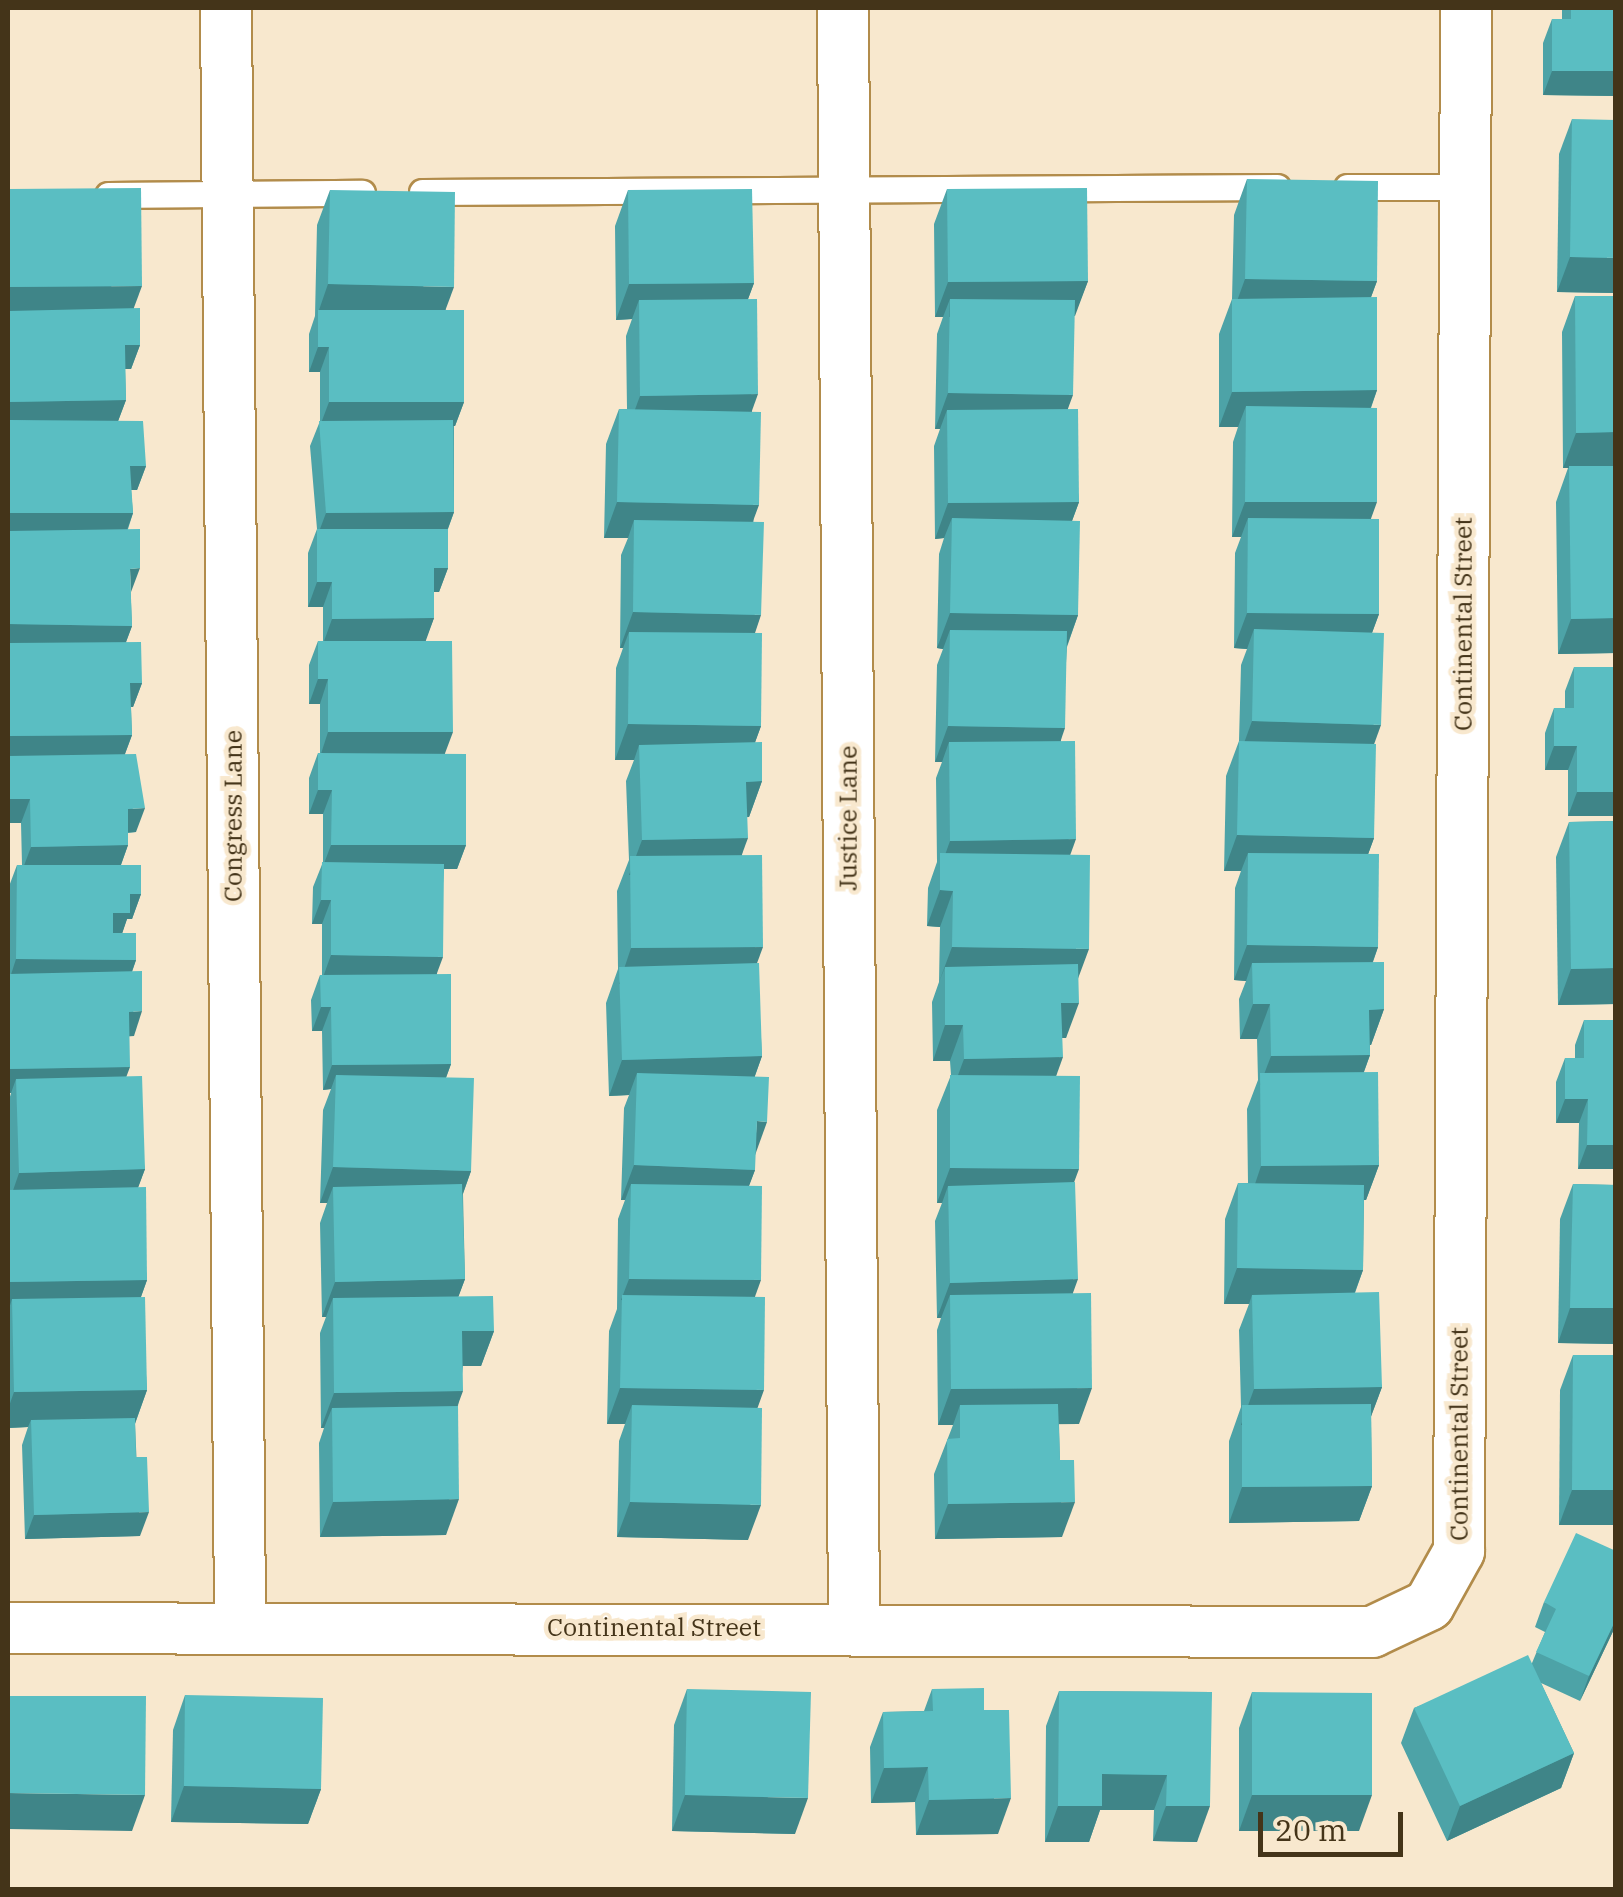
<!DOCTYPE html>
<html>
<head>
<meta charset="utf-8">
<style>
  body { margin:0 }
  #map { position:relative; width:1623px; height:1897px; overflow:hidden; background:#f8e8ce; font-family:"IBM Plex Serif",serif }
  div>[style] { position:absolute }
  .roads { filter:drop-shadow(2px 0 #b28c4b) drop-shadow(-2px 0 #b28c4b) drop-shadow(0 2px #b28c4b) drop-shadow(0 -2px #b28c4b) }
  .lane>* { height:25px; margin:-12.5px; padding:0 12.5px; transform-origin:12.5px; border-radius:12.5px; background:#fff }
  .street>* { height:50px; margin:-25px; padding:0 25px; transform-origin:25px; border-radius:25px; background:#fff }
  .wall>* { inset:0; background:#4da3a7 }
  .shaded-wall>* { inset:0; background:#3f8588 }
  .building>* { inset:0; background:#5abec2 }
  span { translate:-50% -50%; white-space:nowrap; text-align:center; line-height:1.15; -webkit-text-stroke:9px #f8e8ce; paint-order:stroke }
  .street-label { font-size:25px; color:#443419 }
  .frame { position:absolute; inset:0; border:10px solid #443419; pointer-events:none }
  .scale { position:absolute; left:1258px; top:1812px; width:145px; height:45px; box-sizing:border-box; border:5px solid #443419; border-top:0; padding-left:12px; font-size:30px; line-height:35px; white-space:nowrap; color:#443419; -webkit-text-stroke:8px #f8e8ce; paint-order:stroke }
</style>
</head>
<body>
<div id="map">
  <div class="roads">
    <div class="lane">
      <i style="left:1347px;top:187px;width:118px"></i>
      <i style="left:422px;top:192px;width:855px;rotate:-0.34deg"></i>
      <i style="left:108px;top:195px;width:254px;rotate:-0.5deg"></i>
    </div>
    <div class="street">
      <i style="left:226px;top:8px;width:1616px;rotate:89.5deg"></i>
      <i style="left:843px;top:8px;width:1620px;rotate:89.61deg"></i>
      <i style="left:8px;top:1628px;width:1364px;rotate:0.17deg"></i>
      <i style="left:1372px;top:1632px;width:63px;rotate:-25.3deg"></i>
      <i style="left:1429px;top:1605px;width:62px;rotate:-60.9deg"></i>
      <i style="left:1459px;top:1551px;width:1543px;rotate:-89.74deg"></i>
    </div>
  </div>
  <div class="wall">
    <i style="clip-path:polygon(1562px 8px,1616px 8px,1616px 96px,1543px 95px,1543px 43px,1552px 19px,1562px 19px)"></i>
    <i style="clip-path:polygon(1572px 119px,1616px 293px,1557px 292px,1559px 154px)"></i>
    <i style="clip-path:polygon(1247px 179px,1377px 281px,1371px 297px,1377px 390px,1371px 408px,1370px 519px,1379px 614px,1372px 633px,1374px 744px,1374px 838px,1368px 854px,1378px 947px,1373px 962px,1384px 1009px,1371px 1045px,1370px 1045px,1370px 1055px,1364px 1072px,1379px 1165px,1366px 1200px,1364px 1200px,1363px 1270px,1355px 1293px,1382px 1387px,1371px 1416px,1372px 1486px,1359px 1521px,1229px 1523px,1229px 1441px,1241px 1407px,1239px 1330px,1249px 1304px,1224px 1304px,1225px 1219px,1238px 1183px,1248px 1183px,1247px 1109px,1258px 1080px,1257px 1039px,1240px 1039px,1239px 999px,1246px 981px,1234px 980px,1235px 888px,1241px 871px,1224px 871px,1226px 776px,1239px 741px,1241px 665px,1247px 649px,1234px 648px,1235px 553px,1241px 537px,1232px 537px,1233px 442px,1238px 427px,1219px 427px,1219px 334px,1232px 299px,1234px 215px)"></i>
    <i style="clip-path:polygon(8px 189px,134px 308px,140px 345px,131px 369px,125px 369px,126px 400px,118px 421px,146px 466px,137px 490px,131px 490px,133px 513px,128px 529px,132px 626px,126px 642px,142px 683px,133px 707px,131px 707px,132px 735px,125px 754px,136px 832px,128px 833px,128px 845px,121px 865px,141px 894px,132px 919px,127px 919px,122px 933px,136px 960px,132px 972px,134px 1036px,129px 1036px,126px 1076px,145px 1169px,138px 1187px,147px 1280px,141px 1297px,147px 1390px,135px 1424px,140px 1536px,25px 1539px,22px 1445px,28px 1427px,8px 1428px,8px 1104px,11px 1093px,8px 1093px,8px 889px,17px 865px,22px 865px,21px 823px,8px 823px)"></i>
    <i style="clip-path:polygon(947px 189px,1088px 281px,1074px 316px,1068px 409px,1079px 502px,1072px 521px,1078px 615px,1067px 647px,1061px 741px,1070px 855px,1078px 979px,1066px 1038px,1062px 1038px,1056px 1076px,1074px 1182px,1073px 1293px,1079px 1424px,1059px 1424px,1062px 1537px,935px 1539px,934px 1474px,953px 1425px,938px 1425px,937px 1330px,941px 1318px,937px 1318px,935px 1221px,942px 1203px,937px 1203px,937px 1110px,951px 1075px,950px 1061px,933px 1061px,932px 1002px,939px 982px,940px 927px,927px 926px,928px 888px,937px 862px,936px 778px,942px 762px,935px 762px,937px 665px,943px 649px,937px 648px,939px 554px,944px 538px,935px 539px,934px 446px,940px 429px,935px 429px,937px 334px,943px 317px,935px 317px,934px 224px)"></i>
    <i style="clip-path:polygon(330px 190px,446px 310px,464px 402px,455px 426px,454px 426px,454px 512px,448px 529px,448px 568px,439px 592px,434px 592px,434px 618px,425px 641px,445px 754px,466px 845px,457px 869px,444px 869px,437px 974px,451px 1064px,446px 1078px,471px 1171px,463px 1194px,465px 1279px,458px 1297px,494px 1331px,481px 1366px,463px 1366px,458px 1406px,446px 1535px,320px 1537px,319px 1443px,324px 1428px,321px 1428px,320px 1333px,326px 1317px,322px 1317px,320px 1223px,327px 1203px,320px 1203px,323px 1110px,331px 1089px,323px 1090px,322px 1031px,312px 1031px,311px 1000px,320px 975px,322px 975px,322px 924px,312px 924px,313px 887px,323px 862px,323px 814px,309px 814px,309px 778px,318px 753px,320px 753px,320px 704px,309px 704px,309px 665px,318px 641px,323px 641px,323px 607px,308px 607px,308px 553px,317px 529px,310px 446px,320px 421px,320px 372px,309px 372px,309px 334px,315px 316px,317px 225px)"></i>
    <i style="clip-path:polygon(628px 190px,754px 283px,748px 299px,752px 412px,755px 633px,761px 726px,755px 742px,762px 781px,749px 817px,747px 817px,742px 855px,757px 963px,762px 1056px,755px 1076px,755px 1170px,749px 1185px,755px 1297px,757px 1408px,748px 1540px,617px 1537px,619px 1441px,625px 1424px,607px 1424px,609px 1331px,617px 1309px,618px 1219px,625px 1200px,621px 1200px,624px 1108px,629px 1095px,609px 1096px,606px 1003px,618px 969px,617px 891px,629px 860px,626px 781px,634px 760px,615px 760px,616px 668px,623px 648px,620px 648px,621px 555px,628px 538px,604px 538px,606px 444px,619px 409px,627px 409px,626px 336px,632px 319px,616px 320px,615px 226px)"></i>
    <i style="clip-path:polygon(1575px 296px,1616px 296px,1616px 653px,1558px 654px,1556px 502px,1568px 468px,1563px 468px,1562px 332px)"></i>
    <i style="clip-path:polygon(1574px 667px,1616px 816px,1568px 816px,1568px 770px,1545px 770px,1545px 733px,1554px 708px,1565px 708px,1565px 691px)"></i>
    <i style="clip-path:polygon(1616px 821px,1616px 1004px,1558px 1005px,1556px 857px,1569px 822px)"></i>
    <i style="clip-path:polygon(1584px 1020px,1616px 1169px,1578px 1169px,1579px 1123px,1556px 1123px,1556px 1082px,1565px 1058px,1575px 1058px,1575px 1045px)"></i>
    <i style="clip-path:polygon(1573px 1184px,1616px 1185px,1616px 1344px,1558px 1343px,1560px 1219px)"></i>
    <i style="clip-path:polygon(1573px 1355px,1616px 1355px,1616px 1525px,1559px 1525px,1560px 1390px)"></i>
    <i style="clip-path:polygon(1544px 1602px,1616px 1625px,1580px 1701px,1541px 1683px,1574px 1753px,1561px 1788px,1447px 1841px,1401px 1743px,1414px 1708px,1532px 1663px,1545px 1632px,1535px 1627px)"></i>
    <i style="clip-path:polygon(687px 1689px,795px 1834px,672px 1831px,674px 1725px)"></i>
    <i style="clip-path:polygon(932px 1689px,984px 1710px,998px 1834px,916px 1835px,915px 1802px,871px 1803px,870px 1747px,883px 1712px,924px 1711px)"></i>
    <i style="clip-path:polygon(1059px 1691px,1212px 1692px,1197px 1842px,1153px 1841px,1154px 1810px,1100px 1810px,1089px 1842px,1045px 1842px,1046px 1726px)"></i>
    <i style="clip-path:polygon(1252px 1692px,1359px 1831px,1239px 1831px,1239px 1728px)"></i>
    <i style="clip-path:polygon(185px 1695px,321px 1789px,308px 1824px,171px 1822px,173px 1730px)"></i>
  </div>
  <div class="shaded-wall">
    <i style="clip-path:polygon(1552px 71px,1616px 71px,1616px 96px,1543px 95px)"></i>
    <i style="clip-path:polygon(1570px 257px,1616px 258px,1616px 293px,1557px 292px)"></i>
    <i style="clip-path:polygon(1245px 279px,1377px 281px,1364px 316px,1232px 315px)"></i>
    <i style="clip-path:polygon(1088px 281px,1075px 316px,949px 317px,950px 299px,943px 317px,935px 317px,948px 282px)"></i>
    <i style="clip-path:polygon(754px 283px,741px 318px,639px 300px,632px 319px,616px 320px,629px 284px)"></i>
    <i style="clip-path:polygon(328px 284px,454px 287px,441px 322px,318px 313px)"></i>
    <i style="clip-path:polygon(142px 286px,129px 321px,8px 322px,8px 287px)"></i>
    <i style="clip-path:polygon(125px 345px,140px 345px,131px 369px,116px 369px)"></i>
    <i style="clip-path:polygon(318px 347px,329px 347px,320px 372px,309px 372px)"></i>
    <i style="clip-path:polygon(1377px 390px,1364px 426px,1246px 406px,1238px 427px,1219px 427px,1232px 392px)"></i>
    <i style="clip-path:polygon(948px 393px,1073px 395px,1060px 430px,947px 410px,940px 429px,935px 429px)"></i>
    <i style="clip-path:polygon(758px 394px,745px 430px,627px 431px,640px 396px)"></i>
    <i style="clip-path:polygon(126px 400px,117px 424px,9px 420px,8px 424px,8px 402px)"></i>
    <i style="clip-path:polygon(329px 402px,464px 402px,455px 426px,320px 426px)"></i>
    <i style="clip-path:polygon(1616px 432px,1616px 468px,1563px 468px,1576px 433px)"></i>
    <i style="clip-path:polygon(130px 466px,146px 466px,137px 490px,121px 490px)"></i>
    <i style="clip-path:polygon(617px 502px,759px 505px,746px 540px,634px 520px,628px 538px,604px 538px)"></i>
    <i style="clip-path:polygon(1079px 502px,1066px 537px,952px 518px,944px 538px,935px 539px,948px 503px)"></i>
    <i style="clip-path:polygon(1245px 502px,1377px 502px,1364px 538px,1248px 518px,1241px 537px,1232px 537px)"></i>
    <i style="clip-path:polygon(454px 512px,445px 536px,317px 537px,326px 513px)"></i>
    <i style="clip-path:polygon(10px 513px,133px 513px,124px 538px,8px 537px,8px 518px)"></i>
    <i style="clip-path:polygon(140px 568px,131px 592px,130px 569px)"></i>
    <i style="clip-path:polygon(434px 568px,448px 568px,439px 592px,425px 592px)"></i>
    <i style="clip-path:polygon(317px 582px,332px 582px,323px 607px,308px 607px)"></i>
    <i style="clip-path:polygon(633px 612px,761px 615px,749px 651px,629px 632px,623px 648px,620px 648px)"></i>
    <i style="clip-path:polygon(950px 613px,1078px 615px,1065px 651px,950px 630px,943px 649px,937px 648px)"></i>
    <i style="clip-path:polygon(1247px 613px,1379px 614px,1366px 649px,1254px 629px,1247px 649px,1234px 648px)"></i>
    <i style="clip-path:polygon(434px 618px,425px 643px,323px 644px,332px 619px)"></i>
    <i style="clip-path:polygon(1616px 618px,1616px 653px,1558px 654px,1571px 619px)"></i>
    <i style="clip-path:polygon(8px 624px,132px 626px,123px 650px,8px 649px)"></i>
    <i style="clip-path:polygon(318px 679px,328px 679px,320px 704px,309px 704px)"></i>
    <i style="clip-path:polygon(130px 683px,142px 683px,133px 707px,121px 707px)"></i>
    <i style="clip-path:polygon(1252px 721px,1381px 725px,1368px 761px,1239px 757px)"></i>
    <i style="clip-path:polygon(628px 724px,761px 726px,748px 762px,639px 745px,634px 760px,615px 760px)"></i>
    <i style="clip-path:polygon(948px 726px,1065px 728px,1053px 763px,949px 742px,942px 762px,935px 762px)"></i>
    <i style="clip-path:polygon(328px 732px,453px 732px,444px 756px,320px 757px)"></i>
    <i style="clip-path:polygon(132px 735px,123px 759px,8px 757px,8px 736px)"></i>
    <i style="clip-path:polygon(1554px 746px,1577px 746px,1568px 770px,1545px 770px)"></i>
    <i style="clip-path:polygon(762px 781px,749px 817px,733px 818px,746px 782px)"></i>
    <i style="clip-path:polygon(318px 790px,332px 790px,323px 814px,309px 814px)"></i>
    <i style="clip-path:polygon(1577px 792px,1616px 792px,1616px 816px,1568px 816px)"></i>
    <i style="clip-path:polygon(10px 799px,30px 799px,21px 823px,8px 823px,8px 805px)"></i>
    <i style="clip-path:polygon(145px 808px,136px 832px,119px 833px,128px 809px)"></i>
    <i style="clip-path:polygon(1237px 835px,1374px 838px,1361px 874px,1248px 853px,1241px 871px,1224px 871px)"></i>
    <i style="clip-path:polygon(748px 838px,735px 873px,629px 875px,642px 840px)"></i>
    <i style="clip-path:polygon(1076px 839px,1063px 875px,940px 869px,950px 841px)"></i>
    <i style="clip-path:polygon(128px 845px,119px 870px,22px 871px,31px 847px)"></i>
    <i style="clip-path:polygon(331px 845px,466px 845px,457px 869px,322px 869px)"></i>
    <i style="clip-path:polygon(940px 890px,953px 891px,940px 927px,927px 926px)"></i>
    <i style="clip-path:polygon(130px 894px,141px 894px,132px 919px,127px 919px,121px 937px,104px 937px,113px 913px)"></i>
    <i style="clip-path:polygon(321px 900px,331px 900px,322px 924px,312px 924px)"></i>
    <i style="clip-path:polygon(1247px 945px,1378px 947px,1365px 983px,1252px 963px,1246px 981px,1234px 980px)"></i>
    <i style="clip-path:polygon(763px 947px,750px 982px,619px 984px,631px 948px)"></i>
    <i style="clip-path:polygon(952px 947px,1089px 949px,1076px 984px,945px 967px,939px 982px)"></i>
    <i style="clip-path:polygon(331px 955px,443px 957px,434px 981px,322px 980px)"></i>
    <i style="clip-path:polygon(16px 959px,136px 960px,127px 985px,8px 984px)"></i>
    <i style="clip-path:polygon(1616px 968px,1616px 1004px,1558px 1005px,1571px 969px)"></i>
    <i style="clip-path:polygon(1061px 1003px,1079px 1003px,1066px 1038px,1048px 1038px)"></i>
    <i style="clip-path:polygon(1253px 1004px,1270px 1004px,1257px 1039px,1240px 1039px)"></i>
    <i style="clip-path:polygon(321px 1007px,331px 1007px,322px 1031px,312px 1031px)"></i>
    <i style="clip-path:polygon(1384px 1009px,1371px 1045px,1356px 1045px,1369px 1010px)"></i>
    <i style="clip-path:polygon(142px 1011px,134px 1036px,120px 1037px,129px 1012px)"></i>
    <i style="clip-path:polygon(945px 1025px,963px 1025px,950px 1061px,933px 1061px)"></i>
    <i style="clip-path:polygon(1370px 1055px,1357px 1090px,1260px 1085px,1271px 1056px)"></i>
    <i style="clip-path:polygon(762px 1056px,749px 1092px,637px 1073px,629px 1095px,609px 1096px,622px 1060px)"></i>
    <i style="clip-path:polygon(1063px 1057px,1050px 1093px,951px 1094px,964px 1059px)"></i>
    <i style="clip-path:polygon(451px 1064px,442px 1088px,336px 1075px,331px 1089px,323px 1090px,332px 1065px)"></i>
    <i style="clip-path:polygon(130px 1067px,121px 1091px,16px 1079px,11px 1093px,8px 1093px,8px 1069px)"></i>
    <i style="clip-path:polygon(1565px 1099px,1588px 1099px,1579px 1123px,1556px 1123px)"></i>
    <i style="clip-path:polygon(757px 1121px,767px 1122px,754px 1158px)"></i>
    <i style="clip-path:polygon(1587px 1145px,1616px 1145px,1616px 1169px,1578px 1169px)"></i>
    <i style="clip-path:polygon(634px 1165px,755px 1170px,742px 1205px,631px 1184px,625px 1200px,621px 1200px)"></i>
    <i style="clip-path:polygon(1379px 1165px,1366px 1200px,1249px 1202px,1261px 1166px)"></i>
    <i style="clip-path:polygon(333px 1167px,471px 1171px,458px 1207px,333px 1187px,327px 1203px,320px 1203px)"></i>
    <i style="clip-path:polygon(950px 1168px,1079px 1169px,1066px 1204px,948px 1186px,942px 1203px,937px 1203px)"></i>
    <i style="clip-path:polygon(145px 1169px,132px 1204px,8px 1205px,19px 1173px)"></i>
    <i style="clip-path:polygon(1237px 1268px,1363px 1270px,1350px 1305px,1252px 1295px,1249px 1304px,1224px 1304px)"></i>
    <i style="clip-path:polygon(465px 1279px,452px 1314px,333px 1298px,326px 1317px,322px 1317px,335px 1282px)"></i>
    <i style="clip-path:polygon(629px 1279px,761px 1280px,748px 1316px,621px 1300px)"></i>
    <i style="clip-path:polygon(1078px 1279px,1065px 1315px,950px 1295px,941px 1318px,937px 1318px,950px 1283px)"></i>
    <i style="clip-path:polygon(147px 1280px,134px 1316px,12px 1299px,8px 1312px,8px 1282px)"></i>
    <i style="clip-path:polygon(1570px 1308px,1616px 1308px,1616px 1344px,1558px 1343px)"></i>
    <i style="clip-path:polygon(462px 1331px,494px 1331px,481px 1366px,450px 1366px)"></i>
    <i style="clip-path:polygon(1382px 1387px,1369px 1422px,1241px 1425px,1254px 1389px)"></i>
    <i style="clip-path:polygon(620px 1388px,764px 1390px,751px 1426px,632px 1405px,625px 1424px,607px 1424px)"></i>
    <i style="clip-path:polygon(1092px 1388px,1079px 1424px,960px 1425px,960px 1405px,953px 1425px,938px 1425px,951px 1389px)"></i>
    <i style="clip-path:polygon(147px 1390px,134px 1426px,31px 1420px,28px 1427px,8px 1428px,8px 1409px,14px 1392px)"></i>
    <i style="clip-path:polygon(463px 1391px,450px 1426px,332px 1408px,324px 1428px,321px 1428px,334px 1393px)"></i>
    <i style="clip-path:polygon(1372px 1486px,1359px 1521px,1229px 1523px,1242px 1487px)"></i>
    <i style="clip-path:polygon(1572px 1490px,1616px 1490px,1616px 1525px,1559px 1525px)"></i>
    <i style="clip-path:polygon(459px 1499px,446px 1535px,320px 1537px,333px 1502px)"></i>
    <i style="clip-path:polygon(630px 1502px,761px 1505px,748px 1540px,617px 1537px)"></i>
    <i style="clip-path:polygon(1075px 1502px,1062px 1537px,935px 1539px,948px 1504px)"></i>
    <i style="clip-path:polygon(149px 1512px,140px 1536px,25px 1539px,34px 1515px)"></i>
    <i style="clip-path:polygon(1616px 1619px,1616px 1625px,1580px 1701px,1589px 1676px)"></i>
    <i style="clip-path:polygon(1574px 1753px,1561px 1788px,1447px 1841px,1460px 1806px)"></i>
    <i style="clip-path:polygon(928px 1767px,915px 1802px,871px 1803px,884px 1768px)"></i>
    <i style="clip-path:polygon(1102px 1774px,1167px 1775px,1154px 1810px,1100px 1810px,1089px 1842px,1045px 1842px,1058px 1806px)"></i>
    <i style="clip-path:polygon(184px 1786px,321px 1789px,308px 1824px,171px 1822px)"></i>
    <i style="clip-path:polygon(8px 1793px,145px 1795px,132px 1831px,8px 1829px)"></i>
    <i style="clip-path:polygon(685px 1795px,808px 1798px,795px 1834px,672px 1831px)"></i>
    <i style="clip-path:polygon(1252px 1795px,1372px 1795px,1359px 1831px,1239px 1831px)"></i>
    <i style="clip-path:polygon(1011px 1798px,998px 1834px,916px 1835px,929px 1800px)"></i>
    <i style="clip-path:polygon(1166px 1806px,1210px 1806px,1197px 1842px,1153px 1841px)"></i>
  </div>
  <div class="building">
    <i style="clip-path:polygon(1571px 8px,1616px 8px,1616px 71px,1552px 71px,1552px 19px,1571px 19px)"></i>
    <i style="clip-path:polygon(1572px 119px,1616px 120px,1616px 258px,1570px 257px)"></i>
    <i style="clip-path:polygon(1247px 179px,1378px 181px,1377px 281px,1245px 279px)"></i>
    <i style="clip-path:polygon(141px 188px,142px 286px,8px 287px,8px 189px)"></i>
    <i style="clip-path:polygon(1087px 188px,1088px 281px,948px 282px,947px 189px)"></i>
    <i style="clip-path:polygon(752px 189px,754px 283px,629px 284px,628px 190px)"></i>
    <i style="clip-path:polygon(330px 190px,455px 192px,454px 287px,328px 284px)"></i>
    <i style="clip-path:polygon(1575px 296px,1616px 296px,1616px 432px,1576px 433px)"></i>
    <i style="clip-path:polygon(1377px 297px,1377px 390px,1232px 392px,1232px 299px)"></i>
    <i style="clip-path:polygon(757px 299px,758px 394px,640px 396px,639px 300px)"></i>
    <i style="clip-path:polygon(950px 299px,1075px 300px,1073px 395px,948px 393px)"></i>
    <i style="clip-path:polygon(140px 308px,140px 345px,125px 345px,126px 400px,8px 402px,8px 311px)"></i>
    <i style="clip-path:polygon(318px 310px,464px 310px,464px 402px,329px 402px,329px 347px,318px 347px)"></i>
    <i style="clip-path:polygon(1246px 406px,1377px 408px,1377px 502px,1245px 502px)"></i>
    <i style="clip-path:polygon(619px 409px,761px 412px,759px 505px,617px 502px)"></i>
    <i style="clip-path:polygon(1078px 409px,1079px 502px,948px 503px,947px 410px)"></i>
    <i style="clip-path:polygon(9px 420px,143px 421px,146px 466px,130px 466px,133px 513px,10px 513px)"></i>
    <i style="clip-path:polygon(453px 420px,454px 512px,326px 513px,319px 421px)"></i>
    <i style="clip-path:polygon(1569px 466px,1616px 466px,1616px 618px,1571px 619px)"></i>
    <i style="clip-path:polygon(952px 518px,1080px 521px,1078px 615px,950px 613px)"></i>
    <i style="clip-path:polygon(1248px 518px,1379px 519px,1379px 614px,1247px 613px)"></i>
    <i style="clip-path:polygon(634px 520px,764px 522px,761px 615px,633px 612px)"></i>
    <i style="clip-path:polygon(140px 529px,140px 568px,130px 569px,132px 626px,8px 624px,8px 531px)"></i>
    <i style="clip-path:polygon(317px 529px,448px 529px,448px 568px,434px 568px,434px 618px,332px 619px,332px 582px,317px 582px)"></i>
    <i style="clip-path:polygon(1254px 629px,1384px 633px,1381px 725px,1252px 721px)"></i>
    <i style="clip-path:polygon(950px 630px,1067px 631px,1065px 728px,948px 726px)"></i>
    <i style="clip-path:polygon(629px 632px,762px 633px,761px 726px,628px 724px)"></i>
    <i style="clip-path:polygon(318px 641px,452px 641px,453px 732px,328px 732px,328px 679px,318px 679px)"></i>
    <i style="clip-path:polygon(141px 642px,142px 683px,130px 683px,132px 735px,8px 736px,8px 643px)"></i>
    <i style="clip-path:polygon(1574px 667px,1616px 667px,1616px 792px,1577px 792px,1577px 746px,1554px 746px,1554px 708px,1574px 708px)"></i>
    <i style="clip-path:polygon(1075px 741px,1076px 839px,950px 841px,949px 742px)"></i>
    <i style="clip-path:polygon(1239px 741px,1376px 744px,1374px 838px,1237px 835px)"></i>
    <i style="clip-path:polygon(762px 742px,762px 781px,746px 782px,748px 838px,642px 840px,639px 745px)"></i>
    <i style="clip-path:polygon(318px 753px,466px 754px,466px 845px,331px 845px,332px 790px,318px 790px)"></i>
    <i style="clip-path:polygon(136px 754px,145px 808px,128px 809px,128px 845px,31px 847px,30px 799px,10px 799px,8px 756px)"></i>
    <i style="clip-path:polygon(1616px 821px,1616px 968px,1571px 969px,1569px 822px)"></i>
    <i style="clip-path:polygon(940px 853px,1090px 855px,1089px 949px,952px 947px,953px 891px,940px 890px)"></i>
    <i style="clip-path:polygon(1248px 853px,1379px 854px,1378px 947px,1247px 945px)"></i>
    <i style="clip-path:polygon(762px 855px,763px 947px,631px 948px,630px 856px)"></i>
    <i style="clip-path:polygon(322px 862px,444px 864px,443px 957px,331px 955px,331px 900px,321px 900px)"></i>
    <i style="clip-path:polygon(17px 865px,141px 865px,141px 894px,130px 894px,130px 913px,113px 913px,113px 933px,136px 933px,136px 960px,16px 959px)"></i>
    <i style="clip-path:polygon(1384px 962px,1384px 1009px,1369px 1010px,1370px 1055px,1271px 1056px,1270px 1004px,1253px 1004px,1252px 963px)"></i>
    <i style="clip-path:polygon(759px 963px,762px 1056px,622px 1060px,619px 967px)"></i>
    <i style="clip-path:polygon(1078px 964px,1079px 1003px,1061px 1003px,1063px 1057px,964px 1059px,963px 1025px,945px 1025px,945px 967px)"></i>
    <i style="clip-path:polygon(142px 971px,142px 1011px,129px 1012px,130px 1067px,8px 1069px,8px 974px)"></i>
    <i style="clip-path:polygon(451px 974px,451px 1064px,332px 1065px,331px 1007px,321px 1007px,320px 975px)"></i>
    <i style="clip-path:polygon(1584px 1020px,1616px 1020px,1616px 1145px,1587px 1145px,1588px 1099px,1565px 1099px,1565px 1058px,1584px 1058px)"></i>
    <i style="clip-path:polygon(1378px 1072px,1379px 1165px,1261px 1166px,1260px 1073px)"></i>
    <i style="clip-path:polygon(637px 1073px,769px 1077px,767px 1122px,757px 1121px,755px 1170px,634px 1165px)"></i>
    <i style="clip-path:polygon(336px 1075px,474px 1078px,471px 1171px,333px 1167px)"></i>
    <i style="clip-path:polygon(950px 1075px,1080px 1076px,1079px 1169px,950px 1168px)"></i>
    <i style="clip-path:polygon(142px 1076px,145px 1169px,19px 1173px,16px 1079px)"></i>
    <i style="clip-path:polygon(1075px 1182px,1078px 1279px,950px 1283px,948px 1186px)"></i>
    <i style="clip-path:polygon(1238px 1183px,1364px 1185px,1363px 1270px,1237px 1268px)"></i>
    <i style="clip-path:polygon(462px 1184px,465px 1279px,335px 1282px,333px 1187px)"></i>
    <i style="clip-path:polygon(631px 1184px,762px 1186px,761px 1280px,629px 1279px)"></i>
    <i style="clip-path:polygon(1573px 1184px,1616px 1185px,1616px 1308px,1570px 1308px)"></i>
    <i style="clip-path:polygon(146px 1187px,147px 1280px,8px 1282px,8px 1190px)"></i>
    <i style="clip-path:polygon(1379px 1292px,1382px 1387px,1254px 1389px,1252px 1295px)"></i>
    <i style="clip-path:polygon(1091px 1293px,1092px 1388px,951px 1389px,950px 1295px)"></i>
    <i style="clip-path:polygon(622px 1295px,765px 1297px,764px 1390px,620px 1388px)"></i>
    <i style="clip-path:polygon(493px 1296px,494px 1331px,462px 1331px,463px 1391px,334px 1393px,333px 1298px)"></i>
    <i style="clip-path:polygon(145px 1297px,147px 1390px,14px 1392px,12px 1299px)"></i>
    <i style="clip-path:polygon(1573px 1355px,1616px 1355px,1616px 1490px,1572px 1490px)"></i>
    <i style="clip-path:polygon(1058px 1404px,1060px 1460px,1074px 1460px,1075px 1502px,948px 1504px,947px 1439px,960px 1438px,960px 1405px)"></i>
    <i style="clip-path:polygon(1371px 1404px,1372px 1486px,1242px 1487px,1242px 1405px)"></i>
    <i style="clip-path:polygon(632px 1405px,762px 1408px,761px 1505px,630px 1502px)"></i>
    <i style="clip-path:polygon(458px 1406px,459px 1499px,333px 1502px,332px 1408px)"></i>
    <i style="clip-path:polygon(135px 1418px,136px 1457px,147px 1457px,149px 1512px,34px 1515px,31px 1420px)"></i>
    <i style="clip-path:polygon(1576px 1533px,1616px 1551px,1616px 1619px,1589px 1676px,1536px 1652px,1556px 1609px,1544px 1602px)"></i>
    <i style="clip-path:polygon(1528px 1655px,1574px 1753px,1460px 1806px,1414px 1708px)"></i>
    <i style="clip-path:polygon(984px 1688px,984px 1710px,1009px 1710px,1011px 1798px,929px 1800px,928px 1767px,884px 1768px,883px 1712px,933px 1711px,932px 1689px)"></i>
    <i style="clip-path:polygon(687px 1689px,811px 1692px,808px 1798px,685px 1795px)"></i>
    <i style="clip-path:polygon(1059px 1691px,1212px 1692px,1210px 1806px,1166px 1806px,1167px 1775px,1102px 1774px,1102px 1806px,1058px 1806px)"></i>
    <i style="clip-path:polygon(1252px 1692px,1372px 1693px,1372px 1795px,1252px 1795px)"></i>
    <i style="clip-path:polygon(185px 1695px,323px 1698px,321px 1789px,184px 1786px)"></i>
    <i style="clip-path:polygon(9px 1696px,146px 1696px,145px 1795px,8px 1793px)"></i>
  </div>
  <div class="street-label">
    <span style="left:1463px;top:624px;rotate:-90deg">Continental Street</span>
    <span style="left:233px;top:816px;rotate:-90deg">Congress Lane</span>
    <span style="left:848px;top:818px;rotate:-90deg">Justice Lane</span>
    <span style="left:1459px;top:1434px;rotate:-90deg">Continental Street</span>
    <span style="left:654px;top:1627px">Continental Street</span>
  </div>
  <div class="frame"></div>
  <div class="scale">20 m</div>
</div>
</body>
</html>
